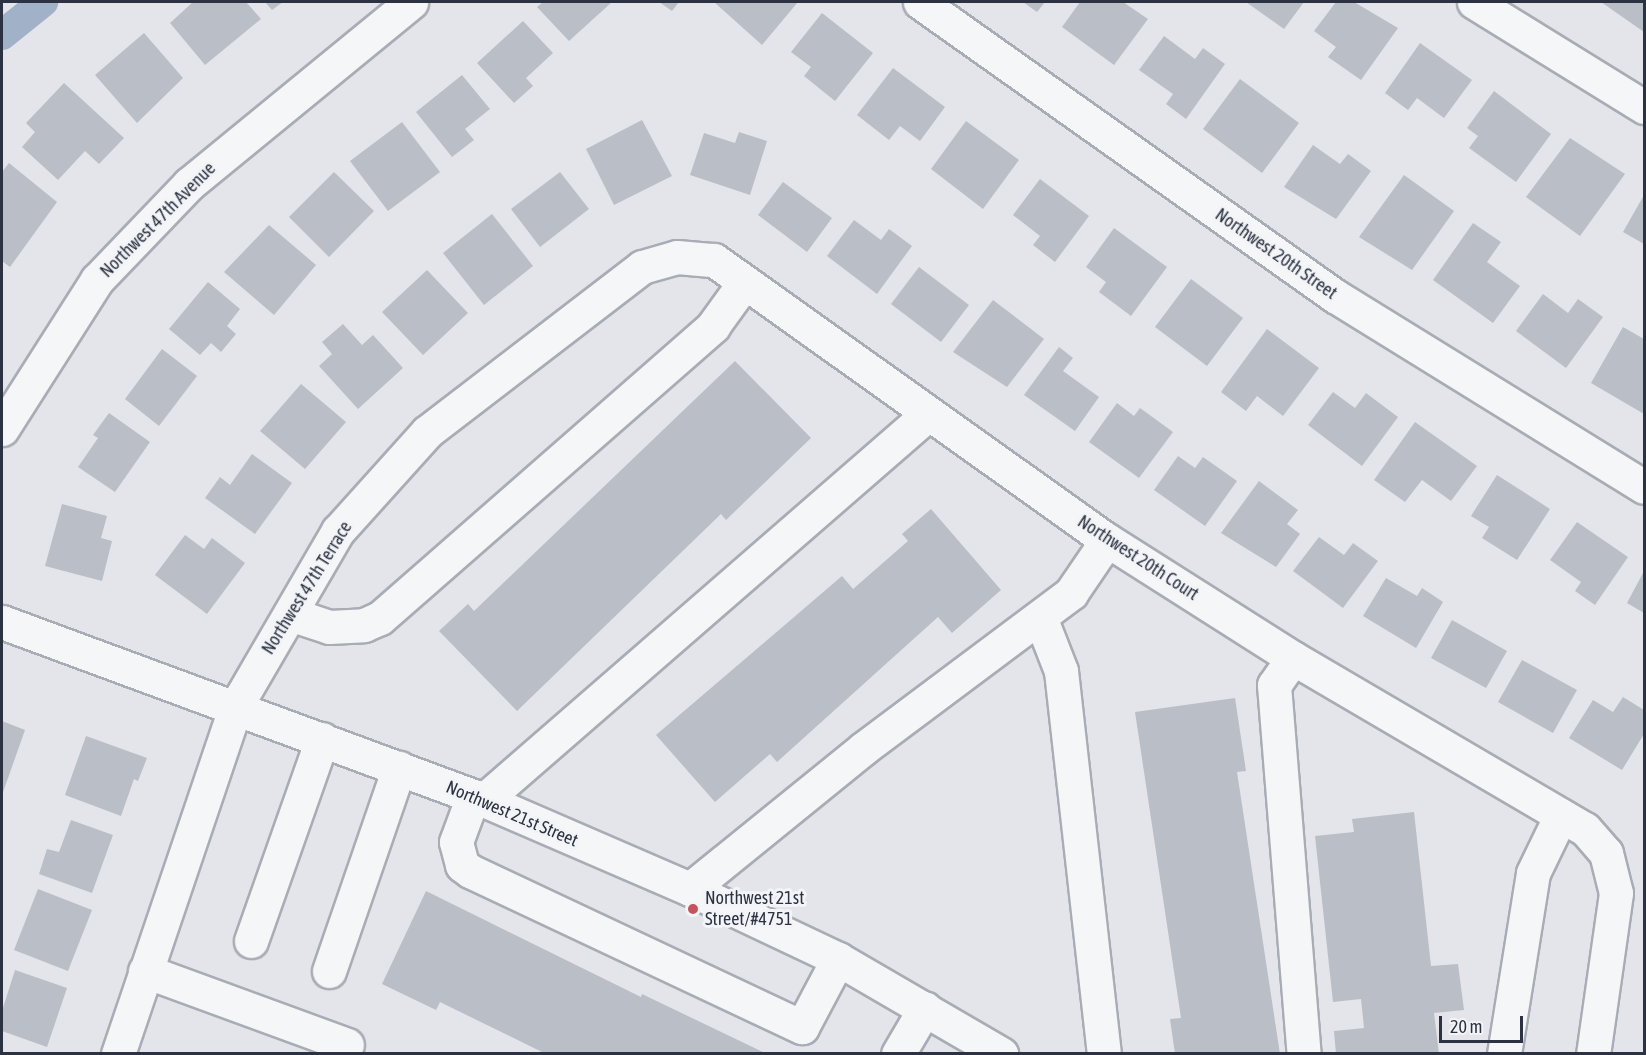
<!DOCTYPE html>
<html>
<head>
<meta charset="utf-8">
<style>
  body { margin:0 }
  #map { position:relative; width:1646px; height:1055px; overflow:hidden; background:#e3e5ea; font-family:"Asap Condensed",sans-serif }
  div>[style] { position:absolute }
  .canal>* { height:30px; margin:-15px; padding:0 15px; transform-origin:15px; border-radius:15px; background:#a1b1c7 }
  .building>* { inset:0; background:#babec6 }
  .roads { filter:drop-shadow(2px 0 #a8acb4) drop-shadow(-2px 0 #a8acb4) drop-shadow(0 2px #a8acb4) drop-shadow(0 -2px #a8acb4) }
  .minor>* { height:33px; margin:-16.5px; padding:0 16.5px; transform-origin:16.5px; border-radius:16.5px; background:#f5f6f8 }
  .dots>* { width:16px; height:16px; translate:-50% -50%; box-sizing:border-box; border:3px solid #f2f4f7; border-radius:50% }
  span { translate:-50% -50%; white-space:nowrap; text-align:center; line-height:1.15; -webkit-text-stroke:6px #f2f4f7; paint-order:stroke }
  .street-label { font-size:18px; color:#2c3241 }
  .poi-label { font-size:18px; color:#2c3241 }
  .left { translate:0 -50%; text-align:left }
  .frame { position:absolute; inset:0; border:3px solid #2c3241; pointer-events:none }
  .scale { position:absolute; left:1439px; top:1016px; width:84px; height:27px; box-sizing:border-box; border:3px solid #2c3241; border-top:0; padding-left:8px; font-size:18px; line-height:21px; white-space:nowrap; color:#2c3241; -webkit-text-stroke:4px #f2f4f7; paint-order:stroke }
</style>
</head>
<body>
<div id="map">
  <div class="canal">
    <i style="left:2px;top:35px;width:53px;rotate:-38.8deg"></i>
  </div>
  <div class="building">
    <i style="clip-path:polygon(246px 2px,261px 19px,205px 65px,170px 23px,193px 2px)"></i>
    <i style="clip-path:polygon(265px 2px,283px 2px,272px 10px)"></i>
    <i style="clip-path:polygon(543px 2px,612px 2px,569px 41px,537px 7px)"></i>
    <i style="clip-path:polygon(659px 2px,679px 2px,672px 11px)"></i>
    <i style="clip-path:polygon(714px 2px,798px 2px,762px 45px)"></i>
    <i style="clip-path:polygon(1023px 2px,1045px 2px,1037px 12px)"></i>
    <i style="clip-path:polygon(1080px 2px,1123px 2px,1148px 19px,1114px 65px,1062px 27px)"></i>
    <i style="clip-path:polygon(1246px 2px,1304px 2px,1284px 29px)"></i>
    <i style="clip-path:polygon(1336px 2px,1354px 2px,1398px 28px,1361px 80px,1328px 57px,1336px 47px,1314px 31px)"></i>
    <i style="clip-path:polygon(1601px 2px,1644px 2px,1644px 32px)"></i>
    <i style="clip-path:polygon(822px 13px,873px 53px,835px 101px,804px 76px,811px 67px,791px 52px)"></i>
    <i style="clip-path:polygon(523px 21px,553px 53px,526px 78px,533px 86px,514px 103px,477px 63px)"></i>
    <i style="clip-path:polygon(144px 33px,183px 78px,137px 123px,95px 75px)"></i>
    <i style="clip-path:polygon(1164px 36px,1195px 59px,1203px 48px,1225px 64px,1186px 119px,1166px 104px,1173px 94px,1139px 70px)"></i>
    <i style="clip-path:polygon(1420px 43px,1472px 80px,1444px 118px,1417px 98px,1408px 110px,1385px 93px)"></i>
    <i style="clip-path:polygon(893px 68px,945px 107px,920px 141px,900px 126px,889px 140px,857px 115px)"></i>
    <i style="clip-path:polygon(462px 75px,490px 109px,465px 129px,474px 140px,452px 157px,416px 112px)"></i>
    <i style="clip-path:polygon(1240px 79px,1299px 123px,1262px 173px,1203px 129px)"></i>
    <i style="clip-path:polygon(64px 83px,124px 138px,99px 164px,85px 151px,58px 180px,22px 147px,35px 132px,26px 123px)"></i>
    <i style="clip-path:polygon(1494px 91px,1551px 134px,1516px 182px,1469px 148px,1478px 136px,1467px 128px)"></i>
    <i style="clip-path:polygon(642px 120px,672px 176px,614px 205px,586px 149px)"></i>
    <i style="clip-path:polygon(966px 121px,1019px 160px,983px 209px,931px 169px)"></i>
    <i style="clip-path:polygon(402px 122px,440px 172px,388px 211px,350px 161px)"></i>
    <i style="clip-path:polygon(739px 132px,767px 141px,750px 195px,690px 175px,704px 133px,735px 143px)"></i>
    <i style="clip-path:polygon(1570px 138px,1625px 174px,1580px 236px,1526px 197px)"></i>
    <i style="clip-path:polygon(1313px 145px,1340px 164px,1348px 154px,1371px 171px,1336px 219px,1284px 187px)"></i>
    <i style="clip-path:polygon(9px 163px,57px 202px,10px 267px,2px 261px,2px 172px)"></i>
    <i style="clip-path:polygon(334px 172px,374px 211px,329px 257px,289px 217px)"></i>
    <i style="clip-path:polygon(560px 172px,589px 209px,540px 247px,511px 209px)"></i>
    <i style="clip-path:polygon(1404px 175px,1454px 211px,1412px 270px,1359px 237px)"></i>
    <i style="clip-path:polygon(1040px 179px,1089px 216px,1055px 262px,1033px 245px,1040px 236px,1013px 215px)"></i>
    <i style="clip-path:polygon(783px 182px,832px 218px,807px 252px,758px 215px)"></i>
    <i style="clip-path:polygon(1644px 195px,1644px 244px,1623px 232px)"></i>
    <i style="clip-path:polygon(492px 214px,533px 266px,484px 305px,443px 253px)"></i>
    <i style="clip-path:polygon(854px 220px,881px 240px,889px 229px,912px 246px,877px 294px,827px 256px)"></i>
    <i style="clip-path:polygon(1473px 223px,1501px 242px,1487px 262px,1520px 286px,1493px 323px,1433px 280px)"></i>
    <i style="clip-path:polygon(269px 225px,316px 265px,274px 315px,224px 272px)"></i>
    <i style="clip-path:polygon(1114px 228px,1167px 267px,1131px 316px,1099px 292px,1106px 282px,1086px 267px)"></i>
    <i style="clip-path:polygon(919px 267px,969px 305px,941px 342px,891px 304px)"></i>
    <i style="clip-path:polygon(427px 270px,468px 313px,423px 355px,382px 312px)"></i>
    <i style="clip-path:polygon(1191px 279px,1243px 318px,1207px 366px,1155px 327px)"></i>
    <i style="clip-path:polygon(208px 282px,240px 309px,227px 326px,236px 334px,221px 352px,211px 343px,200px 355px,169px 329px)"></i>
    <i style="clip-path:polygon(1543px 294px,1568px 313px,1578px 299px,1603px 317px,1566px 368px,1516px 331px)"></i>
    <i style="clip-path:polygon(993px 300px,1044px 339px,1007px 387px,953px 352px)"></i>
    <i style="clip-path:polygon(343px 324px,362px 345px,373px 335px,403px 368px,358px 409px,319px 366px,332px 354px,322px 342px)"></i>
    <i style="clip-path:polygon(1623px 327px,1644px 339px,1644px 414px,1591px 383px)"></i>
    <i style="clip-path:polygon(1267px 329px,1319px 368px,1283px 416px,1257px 396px,1246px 411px,1221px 392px)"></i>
    <i style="clip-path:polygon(1059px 347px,1073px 358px,1063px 371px,1099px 397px,1075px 431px,1024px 395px)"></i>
    <i style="clip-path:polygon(162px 349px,197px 376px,159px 426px,125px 399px)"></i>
    <i style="clip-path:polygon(735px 361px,811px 438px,726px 520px,721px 514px,517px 711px,439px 631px,468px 604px,474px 611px)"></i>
    <i style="clip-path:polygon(301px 384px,346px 422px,305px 469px,260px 431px)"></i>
    <i style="clip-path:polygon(1333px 392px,1355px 408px,1366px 393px,1398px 417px,1362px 466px,1308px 425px)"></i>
    <i style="clip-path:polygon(1117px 403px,1134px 416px,1140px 408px,1173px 432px,1139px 478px,1089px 442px)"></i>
    <i style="clip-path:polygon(109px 413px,150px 442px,115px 492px,78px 467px,98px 438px,93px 435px)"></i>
    <i style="clip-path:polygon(1415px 422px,1477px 466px,1451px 501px,1422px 480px,1405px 502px,1374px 480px)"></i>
    <i style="clip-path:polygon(252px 454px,292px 483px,255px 534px,205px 498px,220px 477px,230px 485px)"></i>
    <i style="clip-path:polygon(1178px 456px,1195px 468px,1203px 457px,1237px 481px,1205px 526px,1154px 490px)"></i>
    <i style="clip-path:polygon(1497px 475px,1550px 509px,1517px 560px,1482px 538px,1489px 527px,1471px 516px)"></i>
    <i style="clip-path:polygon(1259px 481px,1298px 510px,1287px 524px,1300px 534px,1276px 567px,1221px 533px)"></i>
    <i style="clip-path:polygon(62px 504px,107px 516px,101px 538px,112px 541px,102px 581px,45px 566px)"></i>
    <i style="clip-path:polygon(931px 509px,1001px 590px,952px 633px,938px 617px,777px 762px,770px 754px,715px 802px,656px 735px,842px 576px,853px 589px,908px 541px,902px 534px)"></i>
    <i style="clip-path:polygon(1577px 522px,1628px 557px,1595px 605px,1575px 591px,1581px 582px,1550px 560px)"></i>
    <i style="clip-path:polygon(185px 535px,204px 549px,212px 538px,245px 563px,207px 614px,155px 575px)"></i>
    <i style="clip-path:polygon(1319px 537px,1344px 555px,1353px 543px,1378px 561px,1343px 608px,1293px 571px)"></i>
    <i style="clip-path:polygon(1644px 571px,1644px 613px,1627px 603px)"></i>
    <i style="clip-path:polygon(1386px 578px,1417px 596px,1422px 588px,1443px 602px,1416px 648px,1363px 616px)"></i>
    <i style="clip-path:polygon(1452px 620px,1507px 651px,1486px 688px,1431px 658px)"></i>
    <i style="clip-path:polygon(1522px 660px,1577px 690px,1553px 733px,1498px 702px)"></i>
    <i style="clip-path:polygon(1623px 697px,1644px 710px,1644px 734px,1622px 770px,1569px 738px,1593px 700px,1613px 712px)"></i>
    <i style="clip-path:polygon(1235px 698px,1246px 771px,1237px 772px,1280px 1054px,1175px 1054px,1170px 1019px,1181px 1018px,1135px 712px)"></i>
    <i style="clip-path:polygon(2px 721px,25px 730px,2px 795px)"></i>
    <i style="clip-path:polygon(86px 736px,147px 758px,138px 781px,134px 779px,121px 816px,65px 795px)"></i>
    <i style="clip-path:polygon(1414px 812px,1431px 966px,1458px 964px,1464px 1010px,1434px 1013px,1439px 1054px,1336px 1054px,1334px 1031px,1364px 1028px,1361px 999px,1333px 1002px,1315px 836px,1354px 832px,1352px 819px)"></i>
    <i style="clip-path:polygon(71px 820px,113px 835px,92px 893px,39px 874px,47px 849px,59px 852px)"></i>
    <i style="clip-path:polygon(38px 889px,92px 910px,68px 971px,14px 950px)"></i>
    <i style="clip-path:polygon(426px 891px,641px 997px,642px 994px,767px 1054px,546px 1054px,440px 1002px,436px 1010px,382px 984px)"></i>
    <i style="clip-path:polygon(15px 970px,67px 988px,47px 1047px,2px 1031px,2px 1011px)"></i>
  </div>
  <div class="roads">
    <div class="minor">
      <i style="left:920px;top:2px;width:509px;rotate:35.32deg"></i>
      <i style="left:1335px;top:296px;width:363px;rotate:31.7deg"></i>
      <i style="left:1474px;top:2px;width:200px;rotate:31.7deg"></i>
      <i style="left:2px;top:429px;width:177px;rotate:-57.5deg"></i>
      <i style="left:97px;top:280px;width:133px;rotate:-46.2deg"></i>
      <i style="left:189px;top:184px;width:287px;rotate:-39.3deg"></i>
      <i style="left:290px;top:614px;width:41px;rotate:18.4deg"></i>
      <i style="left:329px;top:627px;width:35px;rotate:-3deg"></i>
      <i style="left:364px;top:625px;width:17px;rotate:-24deg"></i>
      <i style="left:380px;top:618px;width:443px;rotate:-41.2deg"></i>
      <i style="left:713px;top:326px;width:53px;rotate:-54.2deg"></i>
      <i style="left:1040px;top:617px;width:58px;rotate:68.7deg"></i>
      <i style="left:1061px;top:671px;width:385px;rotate:83.6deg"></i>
      <i style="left:2px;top:622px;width:514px;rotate:20.27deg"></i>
      <i style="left:484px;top:800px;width:224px;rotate:23.4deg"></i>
      <i style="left:690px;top:889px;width:164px;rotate:25.3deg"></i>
      <i style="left:838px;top:959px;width:189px;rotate:30.2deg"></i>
      <i style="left:1293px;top:658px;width:33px;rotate:125deg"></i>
      <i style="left:1274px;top:685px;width:370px;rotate:85.4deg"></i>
      <i style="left:473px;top:796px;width:49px;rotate:110.3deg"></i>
      <i style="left:456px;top:842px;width:24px;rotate:75deg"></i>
      <i style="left:462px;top:865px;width:10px;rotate:37deg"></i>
      <i style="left:470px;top:871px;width:367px;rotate:25.2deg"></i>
      <i style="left:802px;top:1027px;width:77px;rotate:-62.1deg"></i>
      <i style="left:484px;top:800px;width:588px;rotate:-41deg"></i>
      <i style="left:690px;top:889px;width:224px;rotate:-39deg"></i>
      <i style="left:864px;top:748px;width:259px;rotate:-36.8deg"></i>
      <i style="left:1071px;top:593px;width:64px;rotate:-55.8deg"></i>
      <i style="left:251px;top:941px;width:214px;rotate:-70.6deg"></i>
      <i style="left:145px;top:971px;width:215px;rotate:20.1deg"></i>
      <i style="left:329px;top:971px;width:215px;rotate:-71deg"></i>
      <i style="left:118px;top:1054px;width:367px;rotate:-71.3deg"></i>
      <i style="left:236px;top:706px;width:203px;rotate:-59.8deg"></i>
      <i style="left:338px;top:531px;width:133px;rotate:-48deg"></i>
      <i style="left:427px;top:432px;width:271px;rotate:-37.5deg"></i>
      <i style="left:642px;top:267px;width:36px;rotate:-16deg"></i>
      <i style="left:677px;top:257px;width:37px;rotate:5deg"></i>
      <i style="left:714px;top:260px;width:483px;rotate:35.5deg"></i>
      <i style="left:1107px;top:540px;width:220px;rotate:32.4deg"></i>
      <i style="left:1293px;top:658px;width:338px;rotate:30.4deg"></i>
      <i style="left:1585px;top:829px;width:32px;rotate:49deg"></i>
      <i style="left:1606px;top:853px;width:41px;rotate:76deg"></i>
      <i style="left:1616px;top:893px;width:163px;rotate:98.1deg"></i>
      <i style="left:898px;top:1054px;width:53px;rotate:-59.6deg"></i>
      <i style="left:1504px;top:1054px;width:183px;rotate:-80.9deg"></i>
      <i style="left:1533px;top:873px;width:64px;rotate:-64.2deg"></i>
    </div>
  </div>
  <div class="dots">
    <i style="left:693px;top:909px;background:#c5525c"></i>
  </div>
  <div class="street-label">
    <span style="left:158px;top:220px;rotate:-45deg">Northwest 47th Avenue</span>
    <span style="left:1276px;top:254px;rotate:35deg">Northwest 20th Street</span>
    <span style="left:1138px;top:558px;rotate:33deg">Northwest 20th Court</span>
    <span style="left:307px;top:588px;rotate:-58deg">Northwest 47th Terrace</span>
    <span style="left:512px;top:814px;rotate:23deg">Northwest 21st Street</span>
  </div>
  <div class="poi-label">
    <span class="left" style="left:705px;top:909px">Northwest 21st<br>Street/#4751</span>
  </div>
  <div class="frame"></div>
  <div class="scale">20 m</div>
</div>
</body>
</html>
